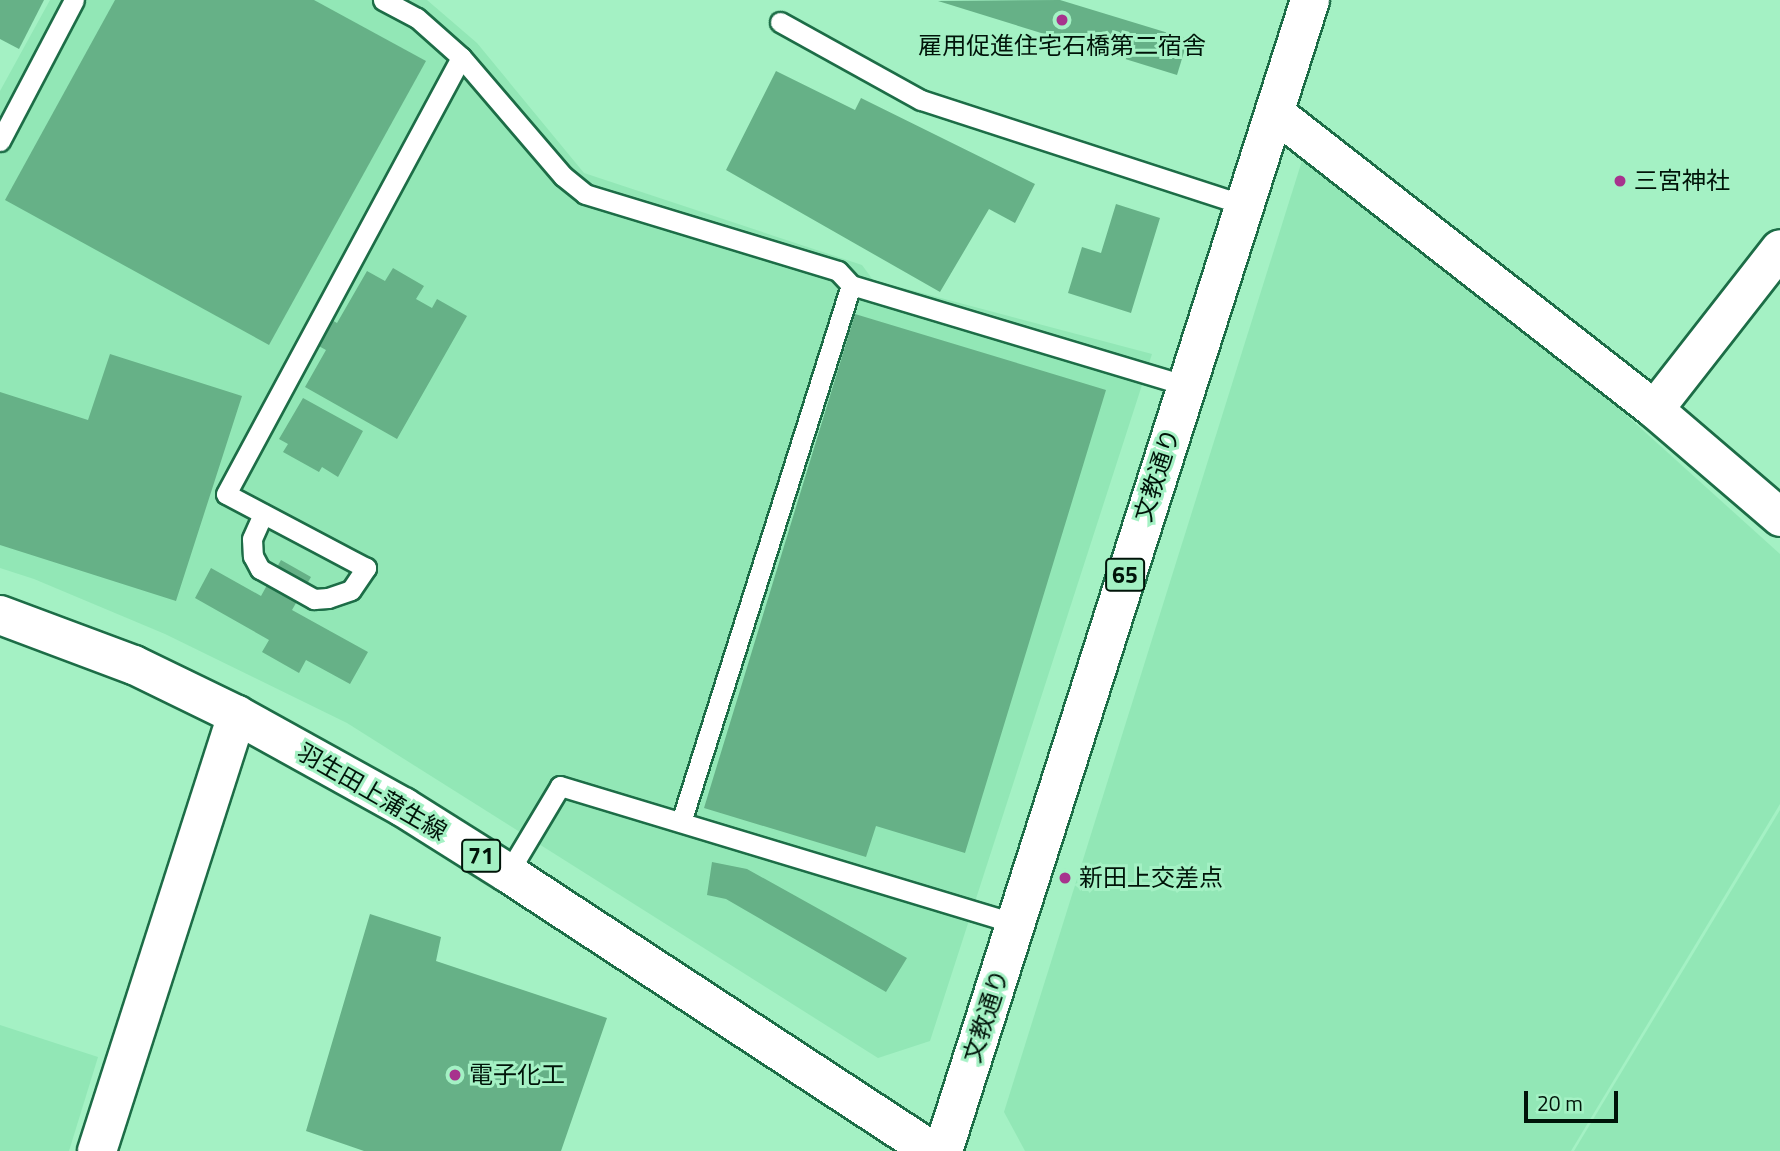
<!DOCTYPE html>
<html>
<head>
<meta charset="utf-8">
<style>
  body { margin:0 }
  #map { position:relative; width:1780px; height:1151px; overflow:hidden; background:#a4f1c4; font-family:"Titillium Web","Noto Sans JP",sans-serif }
  div>[style] { position:absolute }
  .built>* { inset:0; background:#92e7b6 }
  .building>* { inset:0; background:#66b187 }
  .roads { filter:drop-shadow(2px 0 #1d6d47) drop-shadow(-2px 0 #1d6d47) drop-shadow(0 2px #1d6d47) drop-shadow(0 -2px #1d6d47) }
  .service>* { height:19px; margin:-9.5px; padding:0 9.5px; transform-origin:9.5px; border-radius:9.5px; background:#fff }
  .minor>* { height:37px; margin:-18.5px; padding:0 18.5px; transform-origin:18.5px; border-radius:18.5px; background:#fff }
  .tertiary>* { height:38px; margin:-19px; padding:0 19px; transform-origin:19px; border-radius:19px; background:#fff }
  .primary>* { height:38px; margin:-19px; padding:0 19px; transform-origin:19px; border-radius:19px; background:#fff }
  .dots>* { width:19px; height:19px; translate:-50% -50%; box-sizing:border-box; border:4px solid #a4f1c4; border-radius:50% }
  span { translate:-50% -50%; white-space:nowrap; text-align:center; line-height:1.15; -webkit-text-stroke:6px #a4f1c4; paint-order:stroke }
  .shield-label span { padding:2px 5px; background:#a4f1c4; border:2px solid; border-radius:5px; -webkit-text-stroke-width:0 }
  .shield-label { font-size:23px; color:#001409; font-weight:700 }
  .poi-label { font-size:24px; color:#001409 }
  .left { translate:0 -50%; text-align:left }
  .street-label { font-size:24px; color:#001409 }
  .scale { position:absolute; left:1524px; top:1091px; width:94px; height:32px; box-sizing:border-box; border:4px solid #001409; border-top:0; padding-left:9px; font-size:21px; line-height:24px; white-space:nowrap; color:#001409; -webkit-text-stroke:5px #a4f1c4; paint-order:stroke }
</style>
</head>
<body>
<div id="map">
  <div class="built">
    <i style="clip-path:polygon(50px 0,427px 0,477px 43px,584px 173px,862px 265px,873px 280px,1152px 354px,930px 1041px,878px 1058px,347px 723px,165px 634px,34px 579px,0 568px,0 91px)"></i>
    <i style="clip-path:polygon(1305px 151px,1604px 395px,1780px 554px,1780px 804px,1571px 1151px,1025px 1151px,1004px 1112px)"></i>
    <i style="clip-path:polygon(1780px 810px,1780px 1151px,1574px 1151px)"></i>
    <i style="clip-path:polygon(0 1025px,98px 1057px,69px 1151px,0 1151px)"></i>
  </div>
  <div class="building">
    <i style="clip-path:polygon(0 0,44px 0,19px 49px,0 39px)"></i>
    <i style="clip-path:polygon(115px 0,314px 0,426px 61px,269px 345px,5px 200px)"></i>
    <i style="clip-path:polygon(1060px 0,1188px 39px,1177px 75px,938px 1px)"></i>
    <i style="clip-path:polygon(776px 71px,855px 110px,861px 98px,1035px 184px,1015px 223px,989px 209px,940px 292px,726px 170px)"></i>
    <i style="clip-path:polygon(1116px 204px,1160px 218px,1131px 313px,1068px 293px,1082px 247px,1101px 253px)"></i>
    <i style="clip-path:polygon(393px 268px,424px 286px,416px 299px,432px 308px,437px 299px,467px 316px,397px 439px,305px 387px,326px 350px,315px 344px,330px 319px,337px 323px,367px 271px,385px 281px)"></i>
    <i style="clip-path:polygon(855px 314px,1106px 390px,965px 853px,876px 826px,866px 857px,704px 808px)"></i>
    <i style="clip-path:polygon(110px 354px,242px 396px,176px 601px,0 545px,0 392px,88px 420px)"></i>
    <i style="clip-path:polygon(303px 398px,363px 431px,338px 477px,322px 467px,319px 472px,283px 452px,288px 444px,279px 439px)"></i>
    <i style="clip-path:polygon(281px 560px,311px 577px,292px 610px,368px 652px,350px 684px,306px 660px,299px 673px,262px 652px,269px 640px,195px 598px,211px 568px,261px 596px)"></i>
    <i style="clip-path:polygon(712px 862px,747px 869px,907px 958px,886px 992px,726px 899px,707px 895px)"></i>
    <i style="clip-path:polygon(370px 914px,441px 937px,436px 961px,607px 1018px,561px 1151px,364px 1151px,306px 1131px)"></i>
  </div>
  <div class="roads">
    <div class="service">
      <i style="left:383px;top:0;width:38px;rotate:28deg"></i>
      <i style="left:417px;top:18px;width:59px;rotate:41.6deg"></i>
      <i style="left:461px;top:57px;width:157px;rotate:49.4deg"></i>
      <i style="left:563px;top:176px;width:28px;rotate:39deg"></i>
      <i style="left:585px;top:194px;width:264px;rotate:16.9deg"></i>
      <i style="left:838px;top:271px;width:19px;rotate:47deg"></i>
      <i style="left:851px;top:285px;width:349px;rotate:16.7deg"></i>
      <i style="left:780px;top:22px;width:161px;rotate:29deg"></i>
      <i style="left:921px;top:100px;width:340px;rotate:18deg"></i>
      <i style="left:0;top:141px;width:159px;rotate:-62.3deg"></i>
      <i style="left:263px;top:514px;width:27px;rotate:114deg"></i>
      <i style="left:252px;top:539px;width:17px;rotate:87deg"></i>
      <i style="left:253px;top:556px;width:15px;rotate:62deg"></i>
      <i style="left:260px;top:569px;width:62px;rotate:29.1deg"></i>
      <i style="left:314px;top:599px;width:14px;rotate:-4deg"></i>
      <i style="left:328px;top:598px;width:24px;rotate:-19deg"></i>
      <i style="left:351px;top:590px;width:27px;rotate:-56deg"></i>
      <i style="left:366px;top:568px;width:158px;rotate:-152.1deg"></i>
      <i style="left:226px;top:494px;width:496px;rotate:-61.7deg"></i>
      <i style="left:681px;top:822px;width:563px;rotate:-72.43deg"></i>
      <i style="left:508px;top:873px;width:101px;rotate:-59.1deg"></i>
      <i style="left:560px;top:786px;width:475px;rotate:16.8deg"></i>
    </div>
    <div class="minor">
      <i style="left:1274px;top:112px;width:482px;rotate:38deg"></i>
      <i style="left:1654px;top:409px;width:166px;rotate:40.6deg"></i>
      <i style="left:1654px;top:409px;width:204px;rotate:-52deg"></i>
    </div>
    <div class="tertiary">
      <i style="left:97px;top:1151px;width:458px;rotate:-72.2deg"></i>
    </div>
    <div class="primary">
      <i style="left:0;top:615px;width:143px;rotate:20.5deg"></i>
      <i style="left:134px;top:665px;width:114px;rotate:25.9deg"></i>
      <i style="left:237px;top:715px;width:190px;rotate:29deg"></i>
      <i style="left:403px;top:807px;width:124px;rotate:32.2deg"></i>
      <i style="left:508px;top:873px;width:507px;rotate:33.25deg"></i>
      <i style="left:943px;top:1151px;width:1208px;rotate:-72.31deg"></i>
    </div>
  </div>
  <div class="dots">
    <i style="left:1062px;top:20px;background:#a7338d"></i>
    <i style="left:1620px;top:181px;background:#a7338d"></i>
    <i style="left:1065px;top:878px;background:#a7338d"></i>
    <i style="left:455px;top:1075px;background:#a7338d"></i>
  </div>
  <div class="shield-label">
    <span style="left:1125px;top:575px">65</span>
    <span style="left:481px;top:856px">71</span>
  </div>
  <div class="poi-label">
    <span style="left:1062px;top:46px">雇用促進住宅石橋第二宿舎</span>
    <span class="left" style="left:1634px;top:181px">三宮神社</span>
    <span class="left" style="left:1079px;top:878px">新田上交差点</span>
    <span class="left" style="left:469px;top:1075px">電子化工</span>
  </div>
  <div class="street-label">
    <span style="left:1157px;top:475px;rotate:-72deg">文教通り</span>
    <span style="left:372px;top:792px;rotate:30deg">羽生田上蒲生線</span>
    <span style="left:986px;top:1016px;rotate:-72deg">文教通り</span>
  </div>
  <div class="scale">20 m</div>
</div>
</body>
</html>
